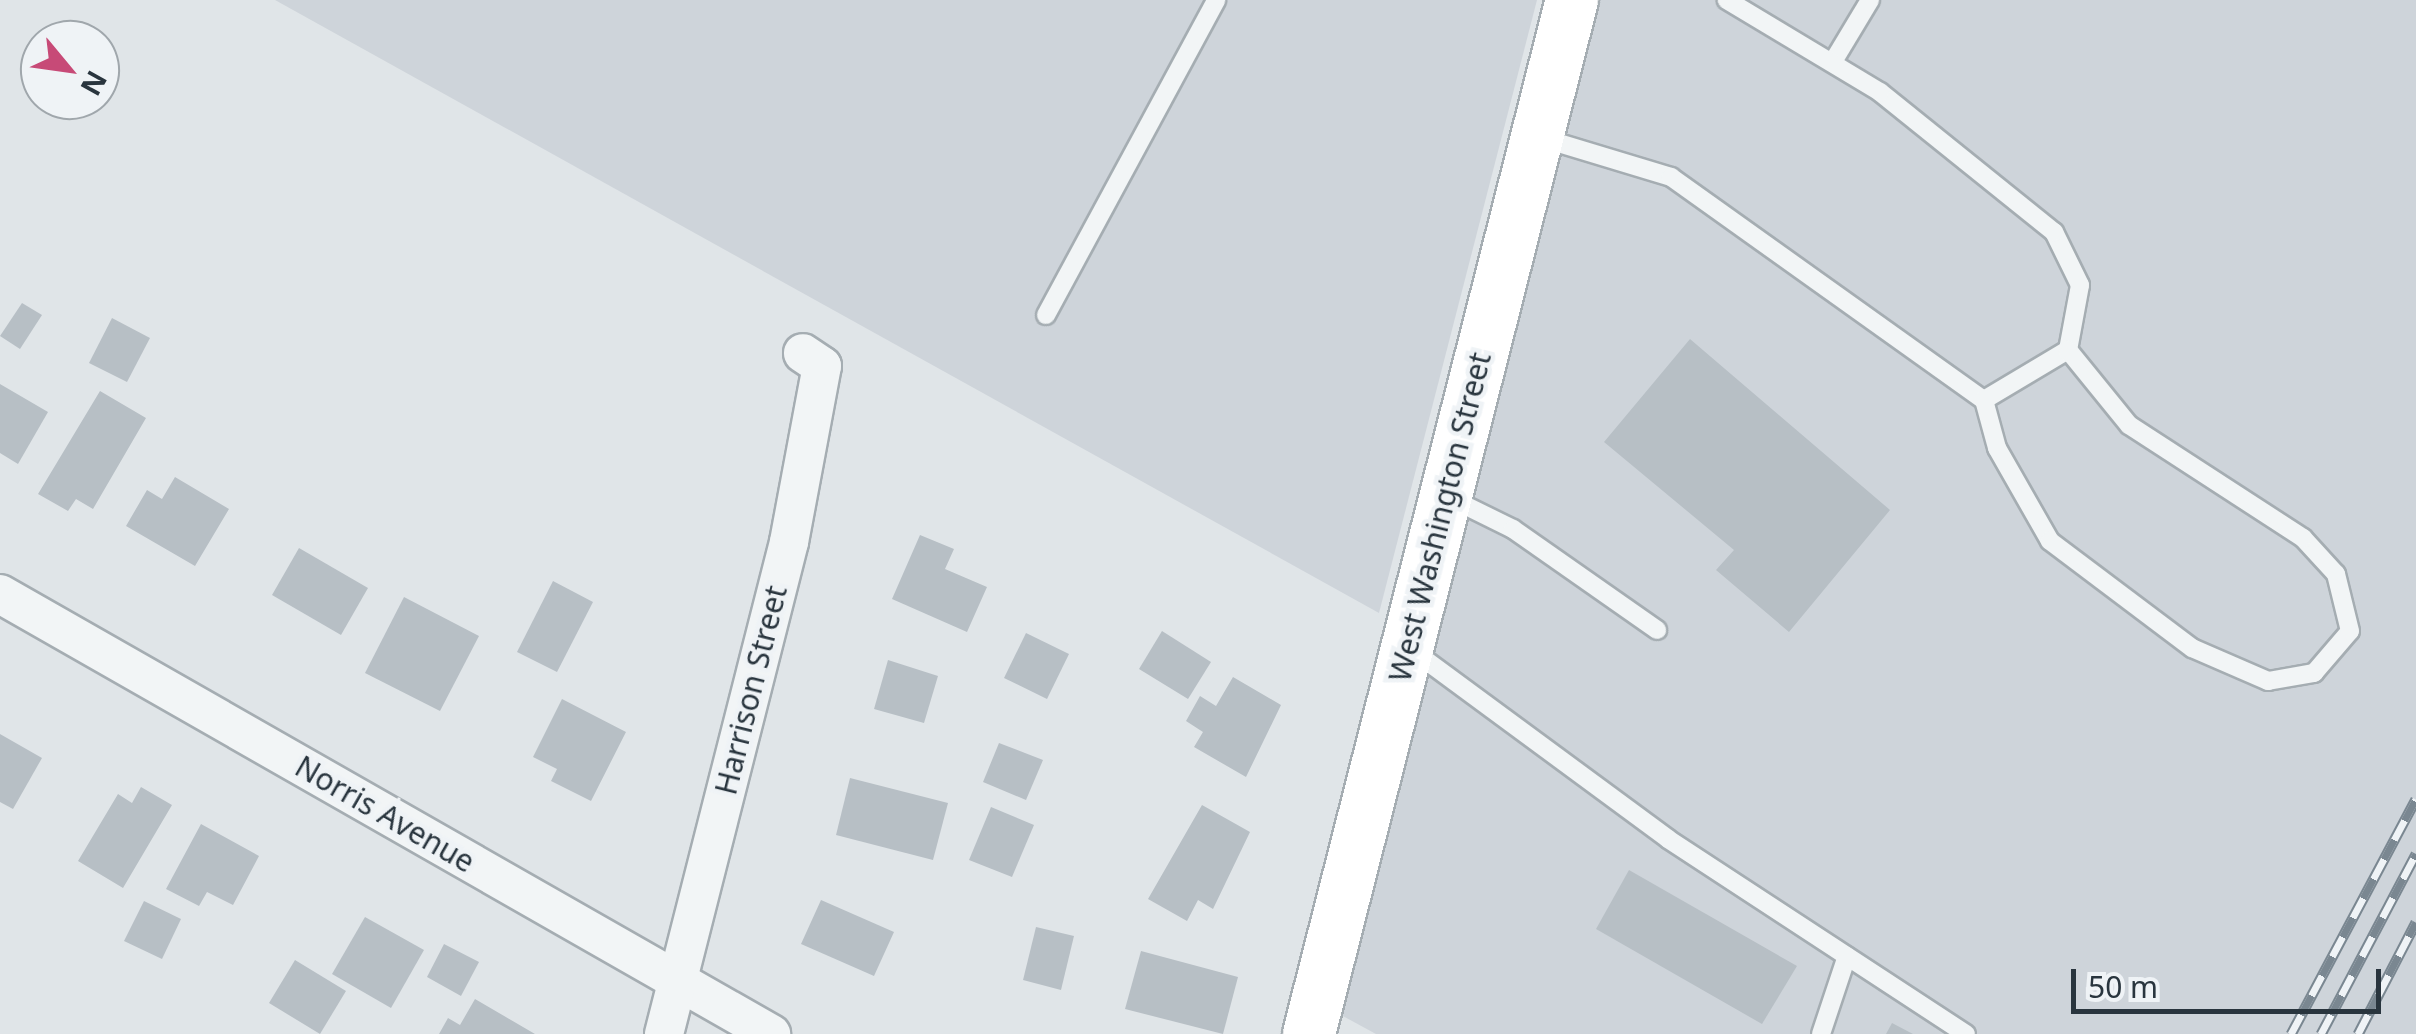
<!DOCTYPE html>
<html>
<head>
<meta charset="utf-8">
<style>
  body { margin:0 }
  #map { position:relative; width:2416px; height:1034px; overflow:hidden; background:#e0e5e8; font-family:"Noto Sans",sans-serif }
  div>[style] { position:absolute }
  .built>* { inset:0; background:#ced4da }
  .building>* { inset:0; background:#b7bfc5 }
  .roads { filter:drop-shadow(2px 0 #a5adb2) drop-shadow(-2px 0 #a5adb2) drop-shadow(0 2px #a5adb2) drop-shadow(0 -2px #a5adb2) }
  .lane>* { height:18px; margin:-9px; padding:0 9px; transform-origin:9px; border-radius:9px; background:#f2f5f6 }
  .street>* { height:38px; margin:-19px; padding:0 19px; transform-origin:19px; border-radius:19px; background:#f2f5f6 }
  .secondary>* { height:52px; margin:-26px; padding:0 26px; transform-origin:26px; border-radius:26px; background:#fff }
  .rail>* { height:11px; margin-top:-5.5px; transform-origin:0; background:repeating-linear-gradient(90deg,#eff3f6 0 22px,#7a8791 0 44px); box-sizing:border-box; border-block:2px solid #7a8791 }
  span { translate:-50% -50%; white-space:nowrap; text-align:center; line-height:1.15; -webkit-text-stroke:9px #eff3f6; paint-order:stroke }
  .street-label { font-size:30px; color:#29353e }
  .north { position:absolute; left:20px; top:20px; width:100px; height:100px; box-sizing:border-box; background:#eff3f6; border:2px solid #a0a7ac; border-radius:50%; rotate:119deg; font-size:28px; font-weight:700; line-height:40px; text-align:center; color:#29353e }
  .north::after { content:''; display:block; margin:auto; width:35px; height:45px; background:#c74a77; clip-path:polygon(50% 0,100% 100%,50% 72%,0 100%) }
  .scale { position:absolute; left:2071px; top:969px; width:310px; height:45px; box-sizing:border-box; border:5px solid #29353e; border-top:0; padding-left:12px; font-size:30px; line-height:35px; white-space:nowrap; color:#29353e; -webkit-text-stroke:8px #eff3f6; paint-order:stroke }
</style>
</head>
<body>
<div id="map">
  <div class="built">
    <i style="clip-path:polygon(275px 0,1537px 0,1379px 613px)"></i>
    <i style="clip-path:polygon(1597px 0,2416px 0,2416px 1034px,1376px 1034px,1330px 1009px)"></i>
  </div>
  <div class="building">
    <i style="clip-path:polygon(22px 303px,42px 315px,20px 349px,0 336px)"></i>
    <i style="clip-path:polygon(112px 318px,150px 338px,127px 382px,89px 363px)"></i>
    <i style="clip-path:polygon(1690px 339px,1890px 510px,1789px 632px,1716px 570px,1734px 550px,1604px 442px)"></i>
    <i style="clip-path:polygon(0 384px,48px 412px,18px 464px,0 453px)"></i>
    <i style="clip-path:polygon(100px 391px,146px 418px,93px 509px,76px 499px,68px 511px,38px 494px)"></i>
    <i style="clip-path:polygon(175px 477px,229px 509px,195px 566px,126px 526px,147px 490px,162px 499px)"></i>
    <i style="clip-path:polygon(920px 535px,954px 549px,945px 569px,987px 587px,967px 632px,892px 599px)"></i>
    <i style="clip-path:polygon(299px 548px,368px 588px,341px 635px,272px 595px)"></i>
    <i style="clip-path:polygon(553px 581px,593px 602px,557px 672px,517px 652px)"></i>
    <i style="clip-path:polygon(404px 597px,479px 636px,440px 711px,365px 673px)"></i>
    <i style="clip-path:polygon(1162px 631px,1211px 662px,1188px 699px,1139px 669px)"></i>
    <i style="clip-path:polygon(1026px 633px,1069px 654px,1047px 699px,1004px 678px)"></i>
    <i style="clip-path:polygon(888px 660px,938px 676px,924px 723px,874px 709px)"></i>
    <i style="clip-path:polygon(1233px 677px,1281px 705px,1246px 777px,1194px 747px,1203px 732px,1186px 721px,1200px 696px,1216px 706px)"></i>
    <i style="clip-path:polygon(562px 699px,626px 732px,591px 801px,551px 781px,557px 769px,533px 757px)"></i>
    <i style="clip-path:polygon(0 734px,42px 758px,13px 809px,0 802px)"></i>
    <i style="clip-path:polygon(999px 743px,1043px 760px,1026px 800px,983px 782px)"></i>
    <i style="clip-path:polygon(850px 778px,948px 803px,933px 860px,836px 835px)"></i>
    <i style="clip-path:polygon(141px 787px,172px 805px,123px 888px,78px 861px,118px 794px,132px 803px)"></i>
    <i style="clip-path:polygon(1202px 805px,1250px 832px,1213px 909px,1198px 900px,1187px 921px,1148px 899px)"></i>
    <i style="clip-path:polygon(991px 807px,1034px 825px,1012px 877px,969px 860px)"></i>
    <i style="clip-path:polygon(201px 824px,259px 856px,233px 905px,207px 892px,199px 906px,166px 889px)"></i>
    <i style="clip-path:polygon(1629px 870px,1797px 966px,1762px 1024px,1596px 929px)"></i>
    <i style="clip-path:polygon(821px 900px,894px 932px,874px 976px,801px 944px)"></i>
    <i style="clip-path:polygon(144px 901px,181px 919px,162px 959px,124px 941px)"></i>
    <i style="clip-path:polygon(365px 917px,424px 950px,391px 1008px,332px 974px)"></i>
    <i style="clip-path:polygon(1036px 927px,1074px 936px,1061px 990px,1023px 980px)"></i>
    <i style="clip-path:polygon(444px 944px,479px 962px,461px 996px,427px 977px)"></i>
    <i style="clip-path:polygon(1141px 951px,1238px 977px,1223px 1034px,1125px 1009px)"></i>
    <i style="clip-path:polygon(295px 960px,346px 991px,320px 1034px,269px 1003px)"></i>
    <i style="clip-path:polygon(475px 999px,535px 1034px,439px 1034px,448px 1018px,460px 1025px)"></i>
    <i style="clip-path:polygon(1892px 1023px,1913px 1034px,1886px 1034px)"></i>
  </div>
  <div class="roads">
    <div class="lane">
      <i style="left:1834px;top:60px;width:70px;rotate:-59deg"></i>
      <i style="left:1542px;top:138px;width:135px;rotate:16.8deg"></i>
      <i style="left:1671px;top:177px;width:384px;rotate:35.5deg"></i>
      <i style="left:1984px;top:400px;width:98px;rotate:-30.8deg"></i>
      <i style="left:2068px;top:350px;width:66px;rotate:-79.5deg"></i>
      <i style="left:2080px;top:285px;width:59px;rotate:-116.1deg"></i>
      <i style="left:2054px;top:232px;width:223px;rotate:-141.2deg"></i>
      <i style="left:1880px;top:92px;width:179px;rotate:-149deg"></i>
      <i style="left:1046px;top:315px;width:358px;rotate:-61.6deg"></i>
      <i style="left:1984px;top:400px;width:50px;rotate:74.8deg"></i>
      <i style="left:1997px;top:448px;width:107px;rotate:60.3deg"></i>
      <i style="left:2050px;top:541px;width:178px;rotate:37deg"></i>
      <i style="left:2192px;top:648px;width:83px;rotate:23.5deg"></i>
      <i style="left:2268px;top:681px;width:47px;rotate:-9.9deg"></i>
      <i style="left:2314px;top:673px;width:55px;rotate:-49.4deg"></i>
      <i style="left:2350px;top:631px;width:59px;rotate:-103.8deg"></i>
      <i style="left:2336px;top:574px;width:49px;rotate:-132.5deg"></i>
      <i style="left:2303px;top:538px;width:207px;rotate:-147deg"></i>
      <i style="left:2129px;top:425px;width:97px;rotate:-129.1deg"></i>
      <i style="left:1450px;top:498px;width:70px;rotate:26.2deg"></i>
      <i style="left:1513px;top:529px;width:176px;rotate:35deg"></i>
      <i style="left:1412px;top:650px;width:318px;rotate:36.4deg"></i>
      <i style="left:1668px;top:839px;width:356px;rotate:33.2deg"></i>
      <i style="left:1821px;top:1034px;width:82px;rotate:-71.6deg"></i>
    </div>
    <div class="street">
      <i style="left:0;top:594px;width:888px;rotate:29.71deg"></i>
      <i style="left:664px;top:1034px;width:508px;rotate:-75.74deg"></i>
      <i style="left:789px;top:542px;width:179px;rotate:-79.4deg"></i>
      <i style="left:822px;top:366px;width:23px;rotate:-146deg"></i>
    </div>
    <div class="secondary">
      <i style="left:1309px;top:1034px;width:1067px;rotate:-75.73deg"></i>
    </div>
  </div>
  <div class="rail">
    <i style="left:2291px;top:1034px;width:266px;rotate:-62deg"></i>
    <i style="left:2321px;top:1034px;width:204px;rotate:-62.2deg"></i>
    <i style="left:2358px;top:1034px;width:126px;rotate:-62.6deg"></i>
  </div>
  <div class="street-label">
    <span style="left:1440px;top:517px;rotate:-76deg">West Washington Street</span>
    <span style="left:751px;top:690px;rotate:-76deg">Harrison Street</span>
    <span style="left:385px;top:814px;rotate:30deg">Norris Avenue</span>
  </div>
  <div class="north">N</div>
  <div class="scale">50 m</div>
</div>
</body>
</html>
